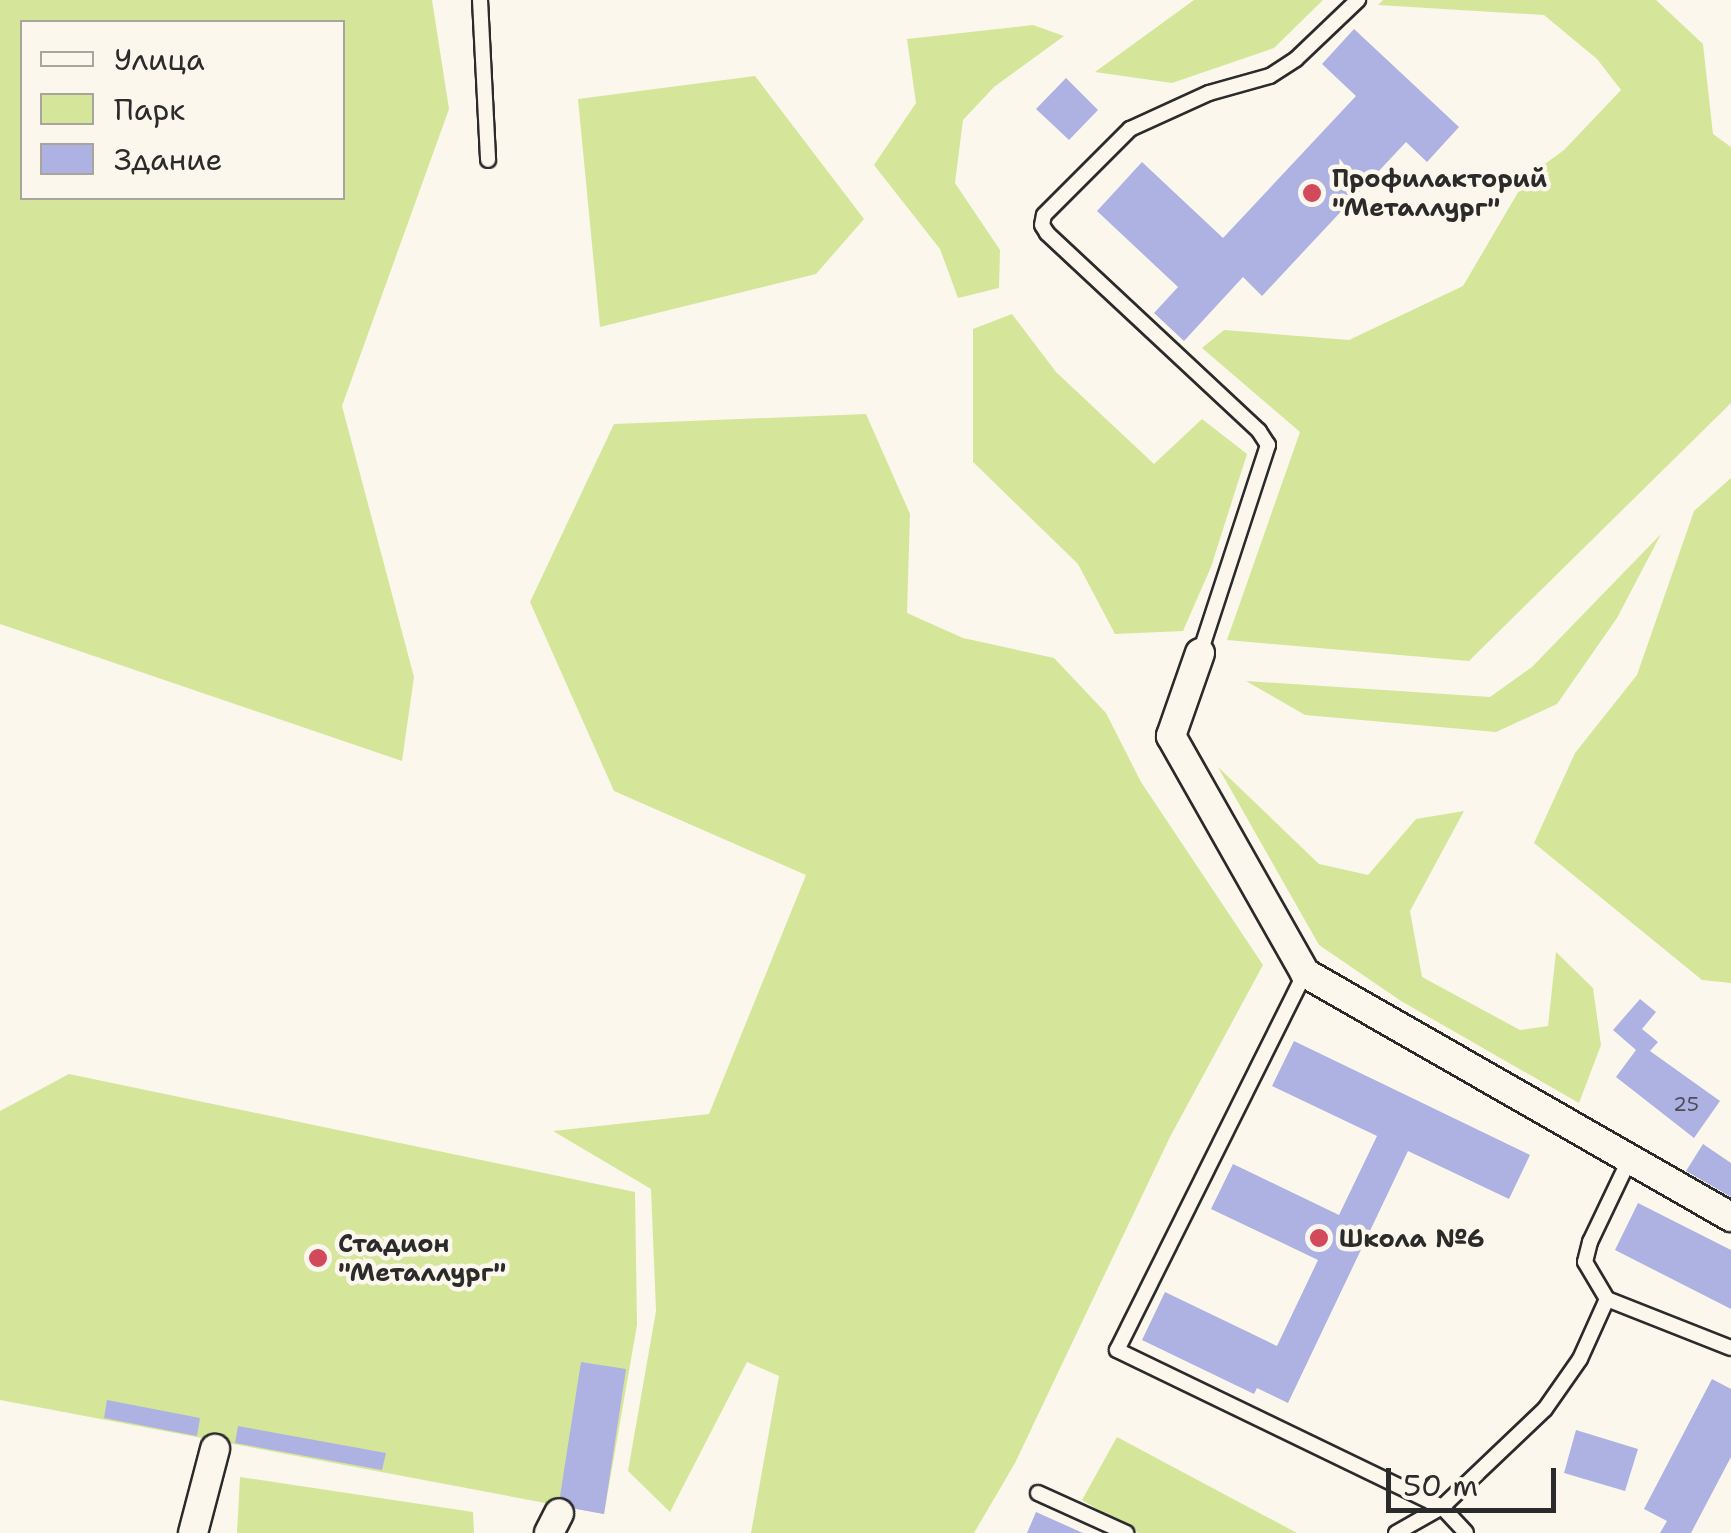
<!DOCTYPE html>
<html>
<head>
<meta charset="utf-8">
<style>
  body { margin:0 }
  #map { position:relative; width:1731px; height:1533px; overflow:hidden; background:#fbf7ec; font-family:"Shantell Sans",sans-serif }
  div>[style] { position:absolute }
  .green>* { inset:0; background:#d5e69a }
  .building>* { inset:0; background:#adb2e3 }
  .roads { filter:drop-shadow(2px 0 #2b2b2b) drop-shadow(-2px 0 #2b2b2b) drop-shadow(0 2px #2b2b2b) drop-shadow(0 -2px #2b2b2b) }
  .lane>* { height:14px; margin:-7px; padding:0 7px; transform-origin:7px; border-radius:7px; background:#fbf7ec }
  .street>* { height:28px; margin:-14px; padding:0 14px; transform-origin:14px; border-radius:14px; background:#fbf7ec }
  .dots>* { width:28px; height:28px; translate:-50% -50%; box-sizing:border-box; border:5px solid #fbf7ec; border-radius:50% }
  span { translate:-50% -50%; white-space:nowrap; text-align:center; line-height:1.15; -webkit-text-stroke:9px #fbf7ec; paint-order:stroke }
  .number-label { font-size:20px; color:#4c4d59 }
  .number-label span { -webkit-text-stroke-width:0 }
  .poi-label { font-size:25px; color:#2b2b2b; font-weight:700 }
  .left { translate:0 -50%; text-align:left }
  .legend { position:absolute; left:20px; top:20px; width:325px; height:180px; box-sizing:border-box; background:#fbf7ec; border:2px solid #a8a59f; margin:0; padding:12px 18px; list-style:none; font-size:30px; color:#2b2b2b }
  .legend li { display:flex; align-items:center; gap:20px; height:50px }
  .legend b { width:50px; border:2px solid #a8a59f }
  .scale { position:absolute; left:1386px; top:1468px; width:170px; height:45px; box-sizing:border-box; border:5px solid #2b2b2b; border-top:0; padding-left:12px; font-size:30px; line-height:35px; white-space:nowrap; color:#2b2b2b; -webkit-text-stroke:8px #fbf7ec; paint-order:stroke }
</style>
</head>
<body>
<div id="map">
  <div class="green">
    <i style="clip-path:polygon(evenodd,0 0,432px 0,449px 109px,342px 406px,414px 677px,402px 761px,0 624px,0 0,22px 22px,342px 22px,342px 198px,22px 198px,22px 22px)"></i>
    <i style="clip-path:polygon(1194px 0,1323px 0,1274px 48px,1172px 83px,1095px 72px)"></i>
    <i style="clip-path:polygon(1383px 0,1656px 0,1703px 44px,1713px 134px,1731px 147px,1731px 403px,1469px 661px,1227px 640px,1300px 432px,1202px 348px,1224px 330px,1349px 340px,1463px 286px,1527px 177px,1564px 150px,1621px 90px,1597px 59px,1544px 15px,1378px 5px)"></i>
    <i style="clip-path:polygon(1033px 25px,1064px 36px,994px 87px,963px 120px,955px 183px,1000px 250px,999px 288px,958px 298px,940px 249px,874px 165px,916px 103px,907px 39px)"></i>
    <i style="clip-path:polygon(755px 76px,864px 219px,816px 274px,600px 327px,578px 99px)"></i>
    <i style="clip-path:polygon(1012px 314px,1056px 372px,1154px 464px,1202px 419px,1247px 454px,1211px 567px,1183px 631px,1115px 634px,1078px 564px,973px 462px,973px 329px)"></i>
    <i style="clip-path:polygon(866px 414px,910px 514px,907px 613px,963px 638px,1054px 658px,1106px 713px,1141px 782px,1263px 965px,1170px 1137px,1015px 1463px,974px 1533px,751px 1533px,779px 1376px,747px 1362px,670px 1512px,628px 1471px,656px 1311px,651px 1189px,553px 1131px,709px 1114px,806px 875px,614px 791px,530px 602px,614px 424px)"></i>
    <i style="clip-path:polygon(1731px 478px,1731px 983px,1702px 980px,1534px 843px,1575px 753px,1637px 675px,1694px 511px)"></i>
    <i style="clip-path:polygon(1661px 534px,1617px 618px,1557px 704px,1496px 732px,1305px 715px,1246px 681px,1490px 697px,1532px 667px)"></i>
    <i style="clip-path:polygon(1218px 767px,1319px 864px,1368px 875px,1416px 819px,1464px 811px,1410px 911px,1422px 977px,1520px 1030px,1548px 1026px,1556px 952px,1593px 988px,1601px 1045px,1579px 1103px,1401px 1001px,1319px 945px)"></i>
    <i style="clip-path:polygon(69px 1074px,635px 1192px,637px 1325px,604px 1514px,0 1400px,0 1111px)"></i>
    <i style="clip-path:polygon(1117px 1437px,1297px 1533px,1138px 1533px,1082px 1500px)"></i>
    <i style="clip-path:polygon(240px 1477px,473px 1512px,474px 1533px,237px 1533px)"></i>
  </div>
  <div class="building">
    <i style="clip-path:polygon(1354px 29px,1459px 127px,1427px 162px,1406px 142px,1262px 296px,1243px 277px,1184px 341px,1154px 313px,1178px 287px,1097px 211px,1142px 162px,1223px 238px,1356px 96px,1322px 64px)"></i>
    <i style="clip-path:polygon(1066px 78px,1098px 110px,1069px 140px,1036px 109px)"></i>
    <i style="clip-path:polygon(1640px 999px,1656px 1012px,1642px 1029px,1658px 1042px,1650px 1051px,1720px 1101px,1694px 1138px,1616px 1077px,1636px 1050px,1613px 1030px)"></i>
    <i style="clip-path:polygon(1294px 1041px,1530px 1155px,1509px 1199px,1408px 1151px,1288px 1403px,1257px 1388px,1254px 1394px,1142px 1340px,1165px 1292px,1277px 1346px,1318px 1260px,1211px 1209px,1233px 1164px,1339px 1215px,1377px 1136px,1272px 1086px)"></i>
    <i style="clip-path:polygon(1703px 1144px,1731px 1163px,1731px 1197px,1686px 1171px)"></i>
    <i style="clip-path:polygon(1638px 1203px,1731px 1250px,1731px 1309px,1615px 1250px)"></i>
    <i style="clip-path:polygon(581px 1362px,626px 1369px,604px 1514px,576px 1509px,560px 1496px)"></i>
    <i style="clip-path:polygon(1712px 1379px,1731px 1389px,1731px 1457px,1691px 1533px,1660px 1533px,1667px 1521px,1644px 1509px)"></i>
    <i style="clip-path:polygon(107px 1400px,200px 1418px,197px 1436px,104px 1418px)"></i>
    <i style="clip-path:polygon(238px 1426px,386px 1453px,382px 1470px,235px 1443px)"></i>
    <i style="clip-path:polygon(1576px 1430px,1638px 1449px,1625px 1491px,1564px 1473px)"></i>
    <i style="clip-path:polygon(1036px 1512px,1083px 1533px,1027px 1533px)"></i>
  </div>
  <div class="roads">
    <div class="lane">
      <i style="left:480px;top:0;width:160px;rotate:87.1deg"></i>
      <i style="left:1200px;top:653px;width:219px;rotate:-71.9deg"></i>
      <i style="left:1268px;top:445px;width:17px;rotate:-123deg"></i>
      <i style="left:1259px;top:431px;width:290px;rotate:-137deg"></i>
      <i style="left:1047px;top:233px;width:9px;rotate:-122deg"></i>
      <i style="left:1042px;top:225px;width:10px;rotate:-79deg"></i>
      <i style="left:1044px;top:215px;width:122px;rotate:-45deg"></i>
      <i style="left:1130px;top:129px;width:87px;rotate:-24.5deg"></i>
      <i style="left:1209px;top:93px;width:63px;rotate:-15.6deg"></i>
      <i style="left:1270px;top:76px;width:31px;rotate:-33deg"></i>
      <i style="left:1296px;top:59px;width:86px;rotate:-43.6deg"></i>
      <i style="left:1305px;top:973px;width:421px;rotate:116.5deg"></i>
      <i style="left:1117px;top:1350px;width:361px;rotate:25.8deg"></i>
      <i style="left:1442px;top:1507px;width:35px;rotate:47deg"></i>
      <i style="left:1607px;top:1299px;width:133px;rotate:21.6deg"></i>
      <i style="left:1038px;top:1493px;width:97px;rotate:24.4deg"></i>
      <i style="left:1396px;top:1533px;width:53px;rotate:-29.5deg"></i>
      <i style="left:1442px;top:1507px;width:142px;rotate:-43.6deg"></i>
      <i style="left:1545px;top:1409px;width:61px;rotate:-55deg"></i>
      <i style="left:1580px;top:1359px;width:66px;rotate:-65.8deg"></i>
      <i style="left:1607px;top:1299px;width:43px;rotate:-120.7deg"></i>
      <i style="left:1585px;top:1262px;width:21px;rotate:-76deg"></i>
      <i style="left:1590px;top:1242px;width:93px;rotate:-64.5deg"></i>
    </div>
    <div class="street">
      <i style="left:1200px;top:653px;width:88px;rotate:109.3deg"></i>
      <i style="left:1171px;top:736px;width:272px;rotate:60.5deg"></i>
      <i style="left:1305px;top:973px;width:491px;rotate:29.8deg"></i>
      <i style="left:193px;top:1533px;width:87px;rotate:-75.3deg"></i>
      <i style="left:549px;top:1533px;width:22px;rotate:-63deg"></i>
    </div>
  </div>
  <div class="dots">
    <i style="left:1312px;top:193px;background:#d1495b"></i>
    <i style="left:1319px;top:1238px;background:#d1495b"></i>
    <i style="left:318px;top:1258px;background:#d1495b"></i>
  </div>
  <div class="number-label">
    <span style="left:1686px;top:1104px">25</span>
  </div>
  <div class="poi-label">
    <span class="left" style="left:1332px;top:193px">Профилакторий<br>"Металлург"</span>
    <span class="left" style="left:1339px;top:1238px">Школа №6</span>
    <span class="left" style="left:338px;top:1258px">Стадион<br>"Металлург"</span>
  </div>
  <ul class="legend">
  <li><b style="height:12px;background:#fbf7ec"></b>Улица</li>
  <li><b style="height:28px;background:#d5e69a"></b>Парк</li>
  <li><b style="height:28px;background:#adb2e3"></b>Здание</li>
  </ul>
  <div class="scale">50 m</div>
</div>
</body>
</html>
